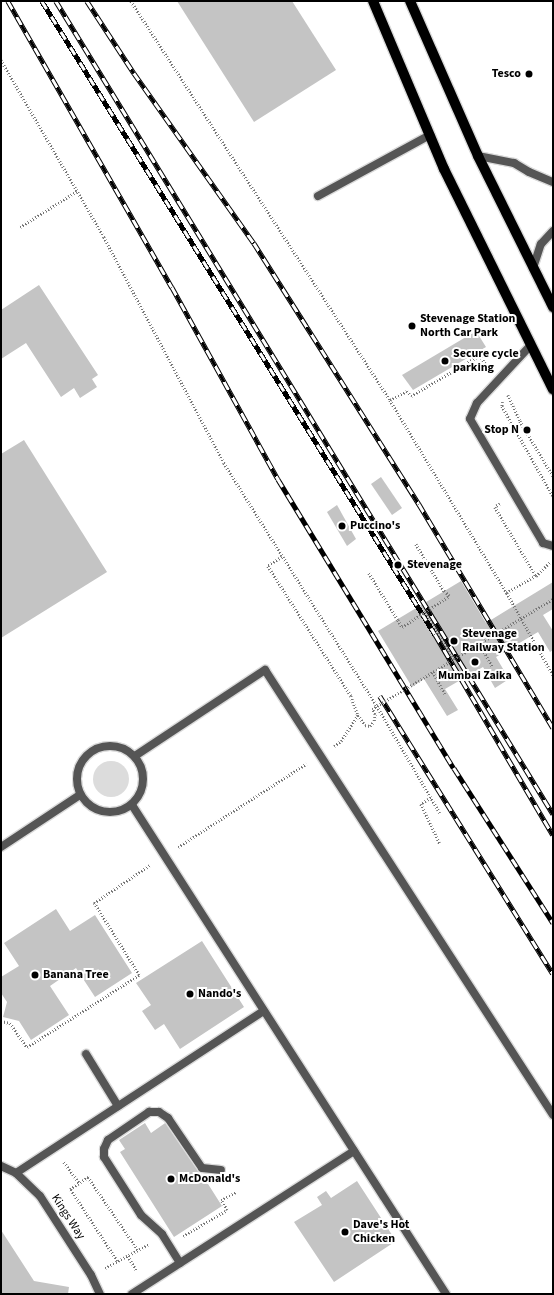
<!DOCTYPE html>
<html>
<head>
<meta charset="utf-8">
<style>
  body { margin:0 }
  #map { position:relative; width:554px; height:1295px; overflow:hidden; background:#fff; font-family:"Source Sans 3",sans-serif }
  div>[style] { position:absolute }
  .green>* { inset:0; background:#dcdcdc }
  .round { border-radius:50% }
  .building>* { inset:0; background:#c4c4c4 }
  .path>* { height:2.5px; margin-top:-1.25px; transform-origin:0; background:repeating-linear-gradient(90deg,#777 0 1px,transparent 0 3px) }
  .roads { filter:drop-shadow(1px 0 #dbdbdb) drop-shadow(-1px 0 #dbdbdb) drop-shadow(0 1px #dbdbdb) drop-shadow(0 -1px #dbdbdb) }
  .service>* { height:8px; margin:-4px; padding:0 4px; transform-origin:4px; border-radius:4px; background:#555 }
  .service>.ring { margin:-4px; padding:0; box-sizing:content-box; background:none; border:8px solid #555; border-radius:50% }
  .minor>* { height:8px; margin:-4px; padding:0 4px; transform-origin:4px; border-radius:4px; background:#555 }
  .primary>* { height:10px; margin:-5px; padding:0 5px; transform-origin:5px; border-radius:5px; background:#000 }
  .rail>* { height:4.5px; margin-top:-2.25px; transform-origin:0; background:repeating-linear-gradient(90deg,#fff 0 9px,#000 0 18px); box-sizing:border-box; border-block:1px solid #000 }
  .path-bridge>* { height:2.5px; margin-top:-1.25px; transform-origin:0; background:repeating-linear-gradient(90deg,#777 0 1px,transparent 0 3px) }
  .dots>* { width:11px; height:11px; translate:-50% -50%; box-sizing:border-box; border:2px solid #fff; border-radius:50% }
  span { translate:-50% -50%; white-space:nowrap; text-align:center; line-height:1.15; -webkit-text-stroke:4px #fff; paint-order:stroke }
  .poi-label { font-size:12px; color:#000; font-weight:700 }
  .right { translate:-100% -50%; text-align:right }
  .left { translate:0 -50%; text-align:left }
  .street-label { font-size:12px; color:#000 }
  .frame { position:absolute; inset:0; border:2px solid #000; pointer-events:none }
</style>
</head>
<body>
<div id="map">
  <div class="green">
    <i class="round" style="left:93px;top:761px;width:36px;height:36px"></i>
  </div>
  <div class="building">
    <i style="clip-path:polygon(177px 1px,292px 1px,336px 70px,254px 122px)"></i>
    <i style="clip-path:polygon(39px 285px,98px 375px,92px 379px,97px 387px,80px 398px,74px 388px,61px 397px,26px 343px,1px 359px,1px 310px)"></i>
    <i style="clip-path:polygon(476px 331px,486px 347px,413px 390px,402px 375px)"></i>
    <i style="clip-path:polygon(24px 440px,107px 572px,1px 638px,1px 454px)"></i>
    <i style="clip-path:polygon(381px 477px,402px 508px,392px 515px,371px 484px)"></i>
    <i style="clip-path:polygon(337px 505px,356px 539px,347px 546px,327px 512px)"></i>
    <i style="clip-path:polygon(461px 581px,486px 623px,553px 582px,553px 609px,543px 615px,553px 631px,553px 650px,550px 652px,538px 632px,496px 657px,509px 679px,495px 688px,483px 667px,445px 689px,458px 710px,447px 716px,424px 679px,412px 687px,378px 631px)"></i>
    <i style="clip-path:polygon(56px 909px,70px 931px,95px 915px,132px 973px,95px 997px,76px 968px,50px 986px,69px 1015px,31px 1040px,19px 1021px,3px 1017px,7px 1002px,1px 993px,1px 977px,19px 966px,4px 943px)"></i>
    <i style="clip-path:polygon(202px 941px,244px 1007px,180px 1049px,164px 1024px,155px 1030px,142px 1011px,151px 1005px,136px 983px)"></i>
    <i style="clip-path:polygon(168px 1121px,222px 1206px,174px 1237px,120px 1152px,125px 1149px,119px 1140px,145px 1123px,151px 1133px)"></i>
    <i style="clip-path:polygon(357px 1181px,396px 1241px,334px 1282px,294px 1222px,322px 1205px,317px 1197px,326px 1191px,331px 1198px)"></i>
    <i style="clip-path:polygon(1px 1230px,34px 1281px,69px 1287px,68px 1294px,1px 1294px)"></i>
  </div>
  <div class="path">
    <i style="left:131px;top:1px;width:476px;rotate:57deg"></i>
    <i style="left:390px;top:400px;width:226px;rotate:58.8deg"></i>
    <i style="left:507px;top:593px;width:94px;rotate:60.7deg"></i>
    <i style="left:1px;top:60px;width:205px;rotate:59.8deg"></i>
    <i style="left:104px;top:237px;width:256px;rotate:62deg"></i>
    <i style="left:224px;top:463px;width:287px;rotate:57.8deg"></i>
    <i style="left:377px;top:706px;width:124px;rotate:59.5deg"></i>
    <i style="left:20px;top:227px;width:67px;rotate:-32.3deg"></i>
    <i style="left:508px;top:395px;width:29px;rotate:65deg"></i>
    <i style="left:520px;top:421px;width:64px;rotate:59deg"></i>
    <i style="left:390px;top:400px;width:19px;rotate:-28deg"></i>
    <i style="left:407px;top:391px;width:6px;rotate:51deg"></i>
    <i style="left:411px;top:396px;width:80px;rotate:-30.7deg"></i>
    <i style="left:480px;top:355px;width:15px;rotate:58deg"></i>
    <i style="left:503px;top:402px;width:4px;rotate:104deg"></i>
    <i style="left:502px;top:406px;width:103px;rotate:60.5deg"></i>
    <i style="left:500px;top:504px;width:6px;rotate:149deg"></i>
    <i style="left:495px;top:507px;width:80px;rotate:59.3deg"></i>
    <i style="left:536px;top:576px;width:34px;rotate:150deg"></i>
    <i style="left:416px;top:544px;width:55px;rotate:59.2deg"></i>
    <i style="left:282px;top:557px;width:17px;rotate:147deg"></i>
    <i style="left:268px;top:566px;width:154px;rotate:57.4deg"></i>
    <i style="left:351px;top:696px;width:20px;rotate:70deg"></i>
    <i style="left:358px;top:715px;width:12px;rotate:55deg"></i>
    <i style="left:365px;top:725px;width:5px;rotate:11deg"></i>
    <i style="left:370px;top:726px;width:6px;rotate:-51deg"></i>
    <i style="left:374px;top:721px;width:7px;rotate:-82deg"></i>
    <i style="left:375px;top:714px;width:6px;rotate:-121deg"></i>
    <i style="left:369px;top:573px;width:55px;rotate:58.3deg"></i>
    <i style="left:536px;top:576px;width:20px;rotate:-45deg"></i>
    <i style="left:426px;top:612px;width:55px;rotate:58.3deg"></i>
    <i style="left:480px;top:644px;width:26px;rotate:61deg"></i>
    <i style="left:433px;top:672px;width:25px;rotate:61deg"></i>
    <i style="left:334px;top:746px;width:9px;rotate:-36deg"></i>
    <i style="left:341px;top:741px;width:31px;rotate:-57deg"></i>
    <i style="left:431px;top:798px;width:12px;rotate:149deg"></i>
    <i style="left:421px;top:804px;width:44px;rotate:64.6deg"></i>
    <i style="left:178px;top:847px;width:153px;rotate:-33deg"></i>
    <i style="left:1px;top:1021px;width:9px;rotate:13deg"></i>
    <i style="left:10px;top:1023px;width:29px;rotate:55deg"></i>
    <i style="left:27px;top:1047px;width:133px;rotate:-32.7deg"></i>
    <i style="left:139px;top:975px;width:85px;rotate:-122deg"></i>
    <i style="left:94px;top:903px;width:68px;rotate:-34.2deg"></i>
    <i style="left:64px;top:1162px;width:26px;rotate:54deg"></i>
    <i style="left:183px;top:1236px;width:51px;rotate:-30.6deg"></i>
    <i style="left:227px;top:1210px;width:12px;rotate:-121deg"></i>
    <i style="left:221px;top:1200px;width:17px;rotate:-28deg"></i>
    <i style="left:128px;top:1256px;width:17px;rotate:59deg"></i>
    <i style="left:117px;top:1261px;width:86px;rotate:-123.1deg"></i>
    <i style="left:70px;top:1189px;width:22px;rotate:-34deg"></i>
    <i style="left:88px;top:1177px;width:88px;rotate:55.6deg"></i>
    <i style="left:105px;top:1268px;width:50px;rotate:-28.6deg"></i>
  </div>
  <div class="roads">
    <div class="service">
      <i style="left:318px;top:196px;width:128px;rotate:-28.6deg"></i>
      <i style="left:530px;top:346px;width:78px;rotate:132.9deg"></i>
      <i style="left:477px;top:403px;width:17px;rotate:114deg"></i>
      <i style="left:470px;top:419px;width:144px;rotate:59.5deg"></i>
      <i style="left:543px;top:543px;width:10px;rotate:17deg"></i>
      <i class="ring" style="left:77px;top:746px;width:58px;height:58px"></i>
      <i style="left:135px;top:756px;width:156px;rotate:-33.5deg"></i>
      <i style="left:265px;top:670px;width:530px;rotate:57.09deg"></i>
      <i style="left:132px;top:805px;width:581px;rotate:57.29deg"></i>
      <i style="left:1px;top:847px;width:95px;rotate:-33.4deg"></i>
      <i style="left:86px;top:1054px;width:61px;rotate:58.4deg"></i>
      <i style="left:1px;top:1166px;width:17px;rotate:25deg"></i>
      <i style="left:16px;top:1173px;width:33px;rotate:44deg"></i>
      <i style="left:40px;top:1196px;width:94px;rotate:57.2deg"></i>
      <i style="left:91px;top:1275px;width:21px;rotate:65deg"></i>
      <i style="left:16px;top:1173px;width:296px;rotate:-33.2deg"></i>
      <i style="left:180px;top:1263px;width:34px;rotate:-122deg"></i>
      <i style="left:162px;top:1234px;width:28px;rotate:-138deg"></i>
      <i style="left:141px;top:1215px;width:69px;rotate:-122.5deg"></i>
      <i style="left:104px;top:1157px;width:8px;rotate:-90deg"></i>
      <i style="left:104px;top:1149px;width:10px;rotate:-66deg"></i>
      <i style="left:108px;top:1140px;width:50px;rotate:-34.3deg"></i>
      <i style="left:149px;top:1112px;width:10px"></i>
      <i style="left:159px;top:1112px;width:11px;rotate:34deg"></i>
      <i style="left:168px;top:1118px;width:60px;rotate:55.8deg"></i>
      <i style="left:202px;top:1168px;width:19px;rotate:6deg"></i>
      <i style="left:132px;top:1294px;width:264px;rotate:-32.8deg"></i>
    </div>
    <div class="minor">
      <i style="left:478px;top:156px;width:37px;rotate:11deg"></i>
      <i style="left:514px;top:163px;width:17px;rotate:31deg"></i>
      <i style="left:529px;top:172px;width:26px;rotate:23deg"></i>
      <i style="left:533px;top:268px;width:25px;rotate:-72deg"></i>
      <i style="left:541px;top:244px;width:18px;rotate:-47deg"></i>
    </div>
    <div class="primary">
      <i style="left:373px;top:1px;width:182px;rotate:67.1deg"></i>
      <i style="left:444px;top:169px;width:246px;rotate:63.7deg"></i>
      <i style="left:410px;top:1px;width:169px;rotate:66.3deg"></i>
      <i style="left:478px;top:156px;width:169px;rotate:63.6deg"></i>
    </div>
  </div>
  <div class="rail">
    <i style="left:8px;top:1px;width:330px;rotate:60.2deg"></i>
    <i style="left:172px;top:287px;width:219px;rotate:61.1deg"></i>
    <i style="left:278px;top:479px;width:338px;rotate:58.7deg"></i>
    <i style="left:454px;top:768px;width:184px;rotate:57.4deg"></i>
    <i style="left:42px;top:1px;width:745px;rotate:58.17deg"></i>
    <i style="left:435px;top:634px;width:233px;rotate:59.6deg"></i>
    <i style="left:56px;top:1px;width:953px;rotate:58.56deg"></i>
    <i style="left:87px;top:1px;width:86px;rotate:56.9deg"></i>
    <i style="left:134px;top:73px;width:208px;rotate:54.8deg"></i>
    <i style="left:254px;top:243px;width:309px;rotate:57.7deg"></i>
    <i style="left:419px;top:504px;width:261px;rotate:59.1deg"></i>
    <i style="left:380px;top:696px;width:327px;rotate:58.1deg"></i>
  </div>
  <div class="path-bridge">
    <i style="left:398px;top:620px;width:8px;rotate:60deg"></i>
    <i style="left:402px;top:627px;width:56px;rotate:-33.4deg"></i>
    <i style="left:449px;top:596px;width:7px;rotate:-135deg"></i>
    <i style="left:372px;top:709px;width:212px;rotate:-31.3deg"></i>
  </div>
  <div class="dots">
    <i style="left:529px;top:74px;background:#000"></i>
    <i style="left:412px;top:326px;background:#000"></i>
    <i style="left:445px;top:361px;background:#000"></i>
    <i style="left:527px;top:430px;background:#000"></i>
    <i style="left:342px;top:526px;background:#000"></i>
    <i style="left:398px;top:565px;background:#000"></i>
    <i style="left:454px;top:641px;background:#000"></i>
    <i style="left:475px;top:662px;background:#000"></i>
    <i style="left:35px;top:975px;background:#000"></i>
    <i style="left:190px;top:994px;background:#000"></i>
    <i style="left:171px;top:1179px;background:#000"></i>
    <i style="left:345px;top:1232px;background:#000"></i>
  </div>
  <div class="poi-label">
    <span class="right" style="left:521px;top:74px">Tesco</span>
    <span class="left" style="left:420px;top:326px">Stevenage Station<br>North Car Park</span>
    <span class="left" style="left:453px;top:361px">Secure cycle<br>parking</span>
    <span class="right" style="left:519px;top:430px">Stop N</span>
    <span class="left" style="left:350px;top:526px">Puccino's</span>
    <span class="left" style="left:407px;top:565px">Stevenage</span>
    <span class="left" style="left:462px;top:641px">Stevenage<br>Railway Station</span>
    <span style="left:475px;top:676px">Mumbai Zaika</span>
    <span class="left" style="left:43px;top:975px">Banana Tree</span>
    <span class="left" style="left:198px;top:994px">Nando's</span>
    <span class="left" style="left:179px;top:1179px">McDonald's</span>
    <span class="left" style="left:353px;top:1232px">Dave's Hot<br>Chicken</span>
  </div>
  <div class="street-label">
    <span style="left:68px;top:1217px;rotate:57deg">Kings Way</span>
  </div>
  <div class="frame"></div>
</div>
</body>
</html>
